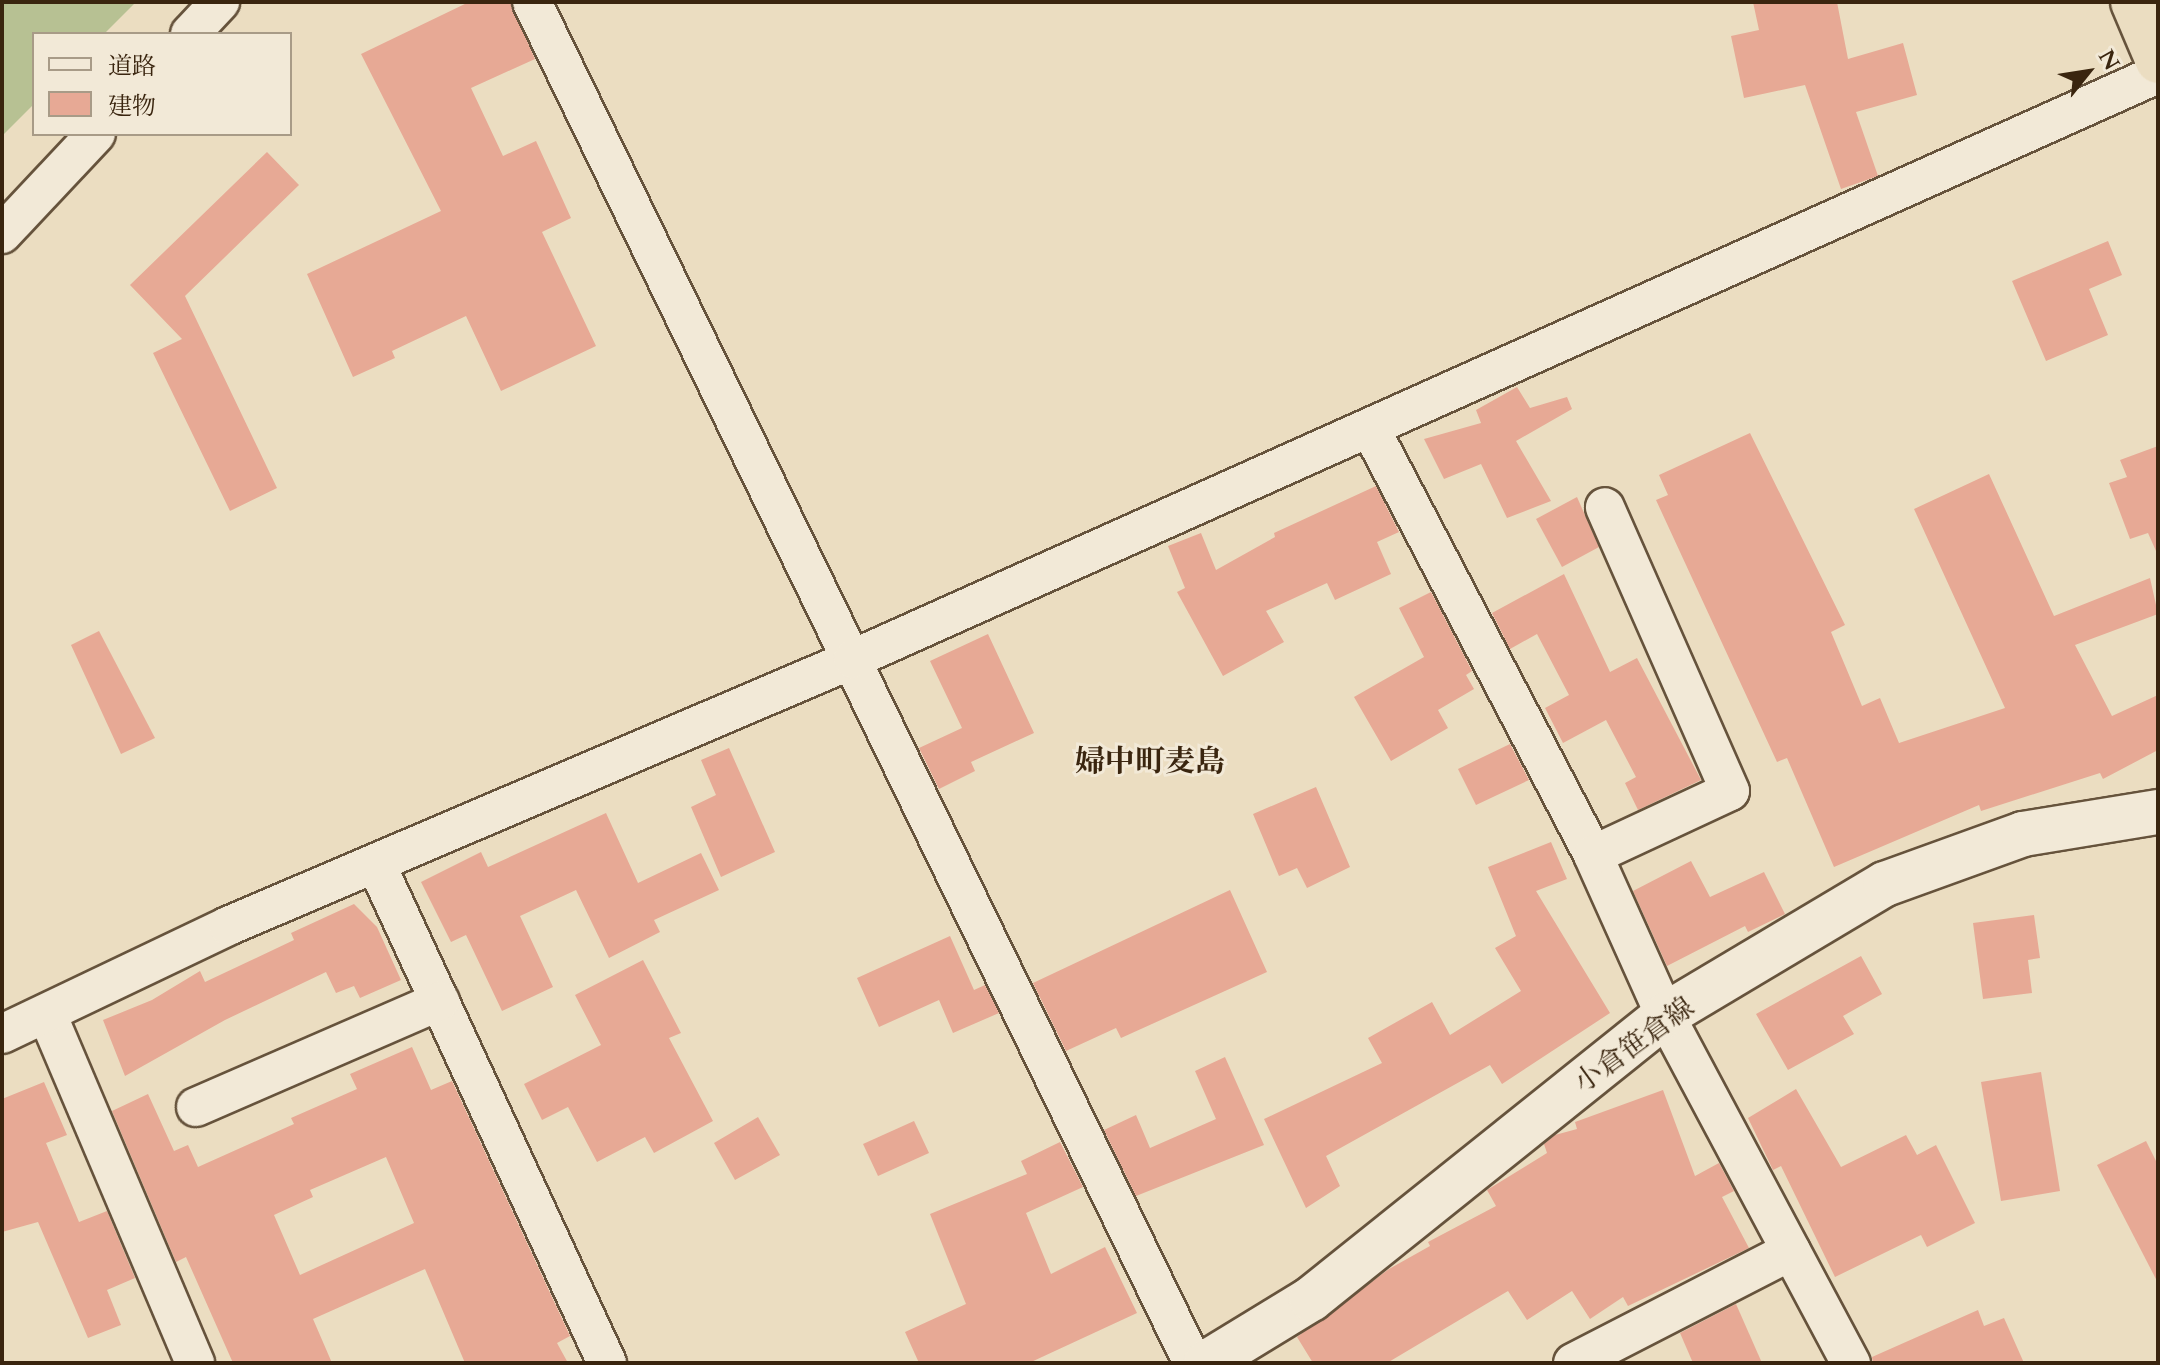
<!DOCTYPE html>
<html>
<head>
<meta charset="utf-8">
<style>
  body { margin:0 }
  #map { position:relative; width:2160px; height:1365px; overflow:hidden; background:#ebddc1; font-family:Cardo,"Noto Serif JP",serif }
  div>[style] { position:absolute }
  .green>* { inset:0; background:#b7c193 }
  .building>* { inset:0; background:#e7a995 }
  .roads { filter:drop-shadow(2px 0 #66533c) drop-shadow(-2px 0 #66533c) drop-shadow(0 2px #66533c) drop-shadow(0 -2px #66533c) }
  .street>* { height:38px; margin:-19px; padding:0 19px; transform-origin:19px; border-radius:19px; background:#f2e9d7 }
  .secondary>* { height:44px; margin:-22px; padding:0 22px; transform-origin:22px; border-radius:22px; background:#f2e9d7 }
  .highway>* { height:44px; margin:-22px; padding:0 22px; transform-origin:22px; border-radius:22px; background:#ebddc1 }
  span { translate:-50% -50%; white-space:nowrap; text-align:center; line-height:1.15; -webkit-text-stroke:6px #f2e9d7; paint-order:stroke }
  .street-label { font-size:28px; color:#3a250f }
  .neighbourhood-label { font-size:30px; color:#3a250f; font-weight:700 }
  .frame { position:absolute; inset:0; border:4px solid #3a250f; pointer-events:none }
  .legend { position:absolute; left:32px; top:32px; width:260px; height:104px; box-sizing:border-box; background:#f2e9d7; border:2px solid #a89b87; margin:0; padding:10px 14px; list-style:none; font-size:24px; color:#3a250f }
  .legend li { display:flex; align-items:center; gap:16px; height:40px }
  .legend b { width:40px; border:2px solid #a89b87 }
  .north { position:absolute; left:2048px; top:32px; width:80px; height:80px; -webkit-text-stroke:6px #f2e9d7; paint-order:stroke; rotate:60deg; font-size:22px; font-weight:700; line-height:32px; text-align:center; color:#3a250f }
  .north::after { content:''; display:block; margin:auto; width:28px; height:36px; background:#3a250f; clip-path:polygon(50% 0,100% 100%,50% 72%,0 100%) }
</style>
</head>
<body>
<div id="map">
  <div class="green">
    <i style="clip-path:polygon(2px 2px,136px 2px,104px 34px,34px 34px,34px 104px,2px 136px)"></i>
  </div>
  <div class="building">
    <i style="clip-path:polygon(469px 2px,510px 2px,535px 59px,471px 88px,503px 156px,536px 141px,571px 218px,542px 232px,596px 346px,501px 391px,466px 316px,392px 351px,395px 358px,353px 377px,307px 274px,441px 211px,361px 54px)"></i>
    <i style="clip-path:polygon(1753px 2px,1837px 2px,1848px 59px,1903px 43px,1917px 95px,1856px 112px,1878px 176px,1841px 189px,1805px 85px,1744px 98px,1731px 36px,1759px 30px)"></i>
    <i style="clip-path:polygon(267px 152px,299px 185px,185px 296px,277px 488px,230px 511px,153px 353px,182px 339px,130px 285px)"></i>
    <i style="clip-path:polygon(2108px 241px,2122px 275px,2089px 289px,2108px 335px,2046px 361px,2012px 281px)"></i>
    <i style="clip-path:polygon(1517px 387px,1530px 408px,1567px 397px,1572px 409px,1516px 441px,1551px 501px,1507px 518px,1481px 464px,1444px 479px,1424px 439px,1481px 423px,1476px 410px)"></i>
    <i style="clip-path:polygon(1750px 433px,1845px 625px,1831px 632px,1862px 706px,1880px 698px,1899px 743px,2005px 708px,1914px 509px,1989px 474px,2054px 616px,2150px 578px,2158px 614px,2075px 645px,2112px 716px,2158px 695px,2158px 750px,2103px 779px,2100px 773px,1981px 811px,1979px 805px,1834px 867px,1787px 758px,1777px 762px,1656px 500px,1668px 495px,1659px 475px)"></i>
    <i style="clip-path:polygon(2158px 446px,2158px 550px,2156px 551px,2148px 533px,2130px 539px,2109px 483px,2127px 477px,2120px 460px)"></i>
    <i style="clip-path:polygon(1376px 486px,1399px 532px,1377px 542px,1391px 574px,1335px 600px,1327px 583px,1266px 611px,1284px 642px,1223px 676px,1177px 592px,1185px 588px,1168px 546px,1201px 533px,1216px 570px,1275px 537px,1274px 533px)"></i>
    <i style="clip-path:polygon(1577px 497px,1599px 547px,1562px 567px,1536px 519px)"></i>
    <i style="clip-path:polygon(1564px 574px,1610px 672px,1637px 658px,1701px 780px,1638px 810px,1625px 783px,1636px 777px,1606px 720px,1563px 743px,1545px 708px,1569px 695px,1537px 634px,1510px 649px,1492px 613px)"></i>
    <i style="clip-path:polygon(1431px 592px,1472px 671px,1466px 675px,1474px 689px,1438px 710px,1448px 728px,1391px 761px,1354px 697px,1424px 657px,1399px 608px)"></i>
    <i style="clip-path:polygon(99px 631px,155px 738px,121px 754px,71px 645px)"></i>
    <i style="clip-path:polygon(988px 634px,1034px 733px,971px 762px,975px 771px,939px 789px,919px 748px,962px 728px,930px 661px)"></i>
    <i style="clip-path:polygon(1510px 744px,1529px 780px,1476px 805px,1458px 769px)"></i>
    <i style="clip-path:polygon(729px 748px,775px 852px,721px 877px,691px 807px,716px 795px,701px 760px)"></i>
    <i style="clip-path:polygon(1316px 787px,1350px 867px,1307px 888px,1297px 868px,1279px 876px,1253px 814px)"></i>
    <i style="clip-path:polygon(606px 813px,638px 883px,701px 853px,719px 890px,654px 920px,660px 932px,609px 958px,576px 890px,520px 916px,553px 987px,502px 1011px,466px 935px,451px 942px,421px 882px,481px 852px,488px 867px)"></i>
    <i style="clip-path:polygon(1551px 842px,1567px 879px,1536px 891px,1610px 1013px,1502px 1084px,1490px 1065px,1326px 1156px,1340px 1186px,1306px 1208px,1264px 1119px,1382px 1063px,1368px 1038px,1432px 1002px,1450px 1035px,1521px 991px,1495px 948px,1516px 936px,1488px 867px)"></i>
    <i style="clip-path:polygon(1691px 861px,1710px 897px,1764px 872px,1785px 914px,1748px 932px,1745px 926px,1667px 966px,1633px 891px)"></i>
    <i style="clip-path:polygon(1230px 890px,1267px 972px,1121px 1038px,1116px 1028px,1066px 1051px,1033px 983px)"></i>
    <i style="clip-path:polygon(354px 904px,377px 927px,401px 980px,360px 998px,354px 986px,336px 993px,326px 972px,225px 1020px,125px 1076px,103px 1020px,152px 1000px,200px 971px,205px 982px,294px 940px,291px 933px)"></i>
    <i style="clip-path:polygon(2034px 915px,2040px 958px,2028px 960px,2032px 993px,1983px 999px,1973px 923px)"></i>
    <i style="clip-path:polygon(950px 936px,974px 990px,985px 985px,999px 1013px,953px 1033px,939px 1000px,879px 1027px,857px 978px)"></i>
    <i style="clip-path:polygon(1861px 956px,1882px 994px,1843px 1016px,1854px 1034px,1788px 1070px,1756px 1014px)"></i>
    <i style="clip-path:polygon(643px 960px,681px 1033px,669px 1038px,713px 1121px,654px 1153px,645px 1137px,597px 1162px,568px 1107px,542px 1120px,524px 1084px,601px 1045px,575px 995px)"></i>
    <i style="clip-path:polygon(evenodd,412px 1047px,431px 1090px,452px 1081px,570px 1336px,557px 1343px,568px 1363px,465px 1363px,425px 1269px,313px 1319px,332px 1363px,233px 1363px,186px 1257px,176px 1262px,112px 1111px,148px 1094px,174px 1151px,188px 1145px,198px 1167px,294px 1124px,291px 1118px,357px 1089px,350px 1074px,412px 1047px,386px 1157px,414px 1223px,300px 1275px,274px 1215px,313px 1197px,310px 1190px,386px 1157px)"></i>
    <i style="clip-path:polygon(1225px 1057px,1264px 1145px,1136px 1196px,1104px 1130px,1136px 1115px,1150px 1148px,1216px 1119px,1195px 1071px)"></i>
    <i style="clip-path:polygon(2041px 1072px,2060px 1191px,2001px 1201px,1981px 1082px)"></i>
    <i style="clip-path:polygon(44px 1082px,67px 1135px,46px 1143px,79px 1222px,107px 1211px,135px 1278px,107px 1290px,121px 1325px,88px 1338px,38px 1222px,2px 1232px,2px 1099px)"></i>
    <i style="clip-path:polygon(1796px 1089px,1841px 1167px,1906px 1135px,1917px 1155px,1936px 1145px,1975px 1223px,1927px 1247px,1921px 1235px,1835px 1277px,1781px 1166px,1773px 1170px,1748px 1118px)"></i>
    <i style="clip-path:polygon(1663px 1090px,1695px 1176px,1719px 1163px,1734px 1191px,1722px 1197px,1749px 1248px,1628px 1306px,1623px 1297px,1590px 1319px,1572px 1291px,1527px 1320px,1508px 1291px,1387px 1363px,1313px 1363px,1297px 1337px,1389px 1269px,1430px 1246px,1428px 1242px,1496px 1206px,1487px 1190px,1547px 1153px,1544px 1144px,1555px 1135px,1577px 1129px,1575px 1122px)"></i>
    <i style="clip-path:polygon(758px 1117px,780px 1155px,735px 1180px,714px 1143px)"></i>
    <i style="clip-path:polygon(914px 1121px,929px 1153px,878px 1176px,863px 1144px)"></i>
    <i style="clip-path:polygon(2146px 1141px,2158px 1165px,2158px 1283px,2097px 1165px)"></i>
    <i style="clip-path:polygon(1060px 1142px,1083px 1187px,1026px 1213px,1051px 1274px,1105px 1247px,1137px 1313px,1029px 1363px,919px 1363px,905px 1332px,966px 1304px,930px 1214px,1027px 1174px,1021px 1161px)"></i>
    <i style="clip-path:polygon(1736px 1304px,1762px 1363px,1693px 1363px,1680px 1333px)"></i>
    <i style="clip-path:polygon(1978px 1310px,1984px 1326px,2004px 1318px,2024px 1363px,1873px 1363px,1872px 1357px)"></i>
  </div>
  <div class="roads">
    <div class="street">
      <i style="left:532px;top:2px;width:1513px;rotate:64.1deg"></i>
      <i style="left:190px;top:34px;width:44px;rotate:-46.8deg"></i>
      <i style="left:2px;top:234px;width:137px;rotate:-46.8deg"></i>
      <i style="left:1370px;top:428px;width:482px;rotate:62.4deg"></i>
      <i style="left:1593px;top:855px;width:175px;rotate:65.8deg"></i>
      <i style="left:1665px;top:1015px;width:395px;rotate:61.9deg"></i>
      <i style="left:1593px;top:855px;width:151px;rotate:-25deg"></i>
      <i style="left:1730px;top:791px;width:310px;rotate:-113.8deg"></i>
      <i style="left:376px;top:864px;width:550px;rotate:65.16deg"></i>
      <i style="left:47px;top:1014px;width:379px;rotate:67deg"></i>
      <i style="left:2px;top:1034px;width:250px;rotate:-25.5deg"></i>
      <i style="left:228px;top:926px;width:680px;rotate:-23.13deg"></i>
      <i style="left:853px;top:659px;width:1430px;rotate:-24.15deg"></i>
      <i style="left:196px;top:1107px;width:266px;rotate:-23.5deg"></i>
      <i style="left:1573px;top:1363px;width:245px;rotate:-27.2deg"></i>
    </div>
    <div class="secondary">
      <i style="left:1206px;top:1363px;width:123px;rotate:-31.4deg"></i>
      <i style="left:1311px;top:1299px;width:454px;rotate:-38.7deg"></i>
      <i style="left:1665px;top:1015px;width:256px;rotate:-30.8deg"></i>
      <i style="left:1885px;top:884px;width:147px;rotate:-19.9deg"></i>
      <i style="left:2023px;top:834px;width:137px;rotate:-9.3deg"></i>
    </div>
    <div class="highway">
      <i style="left:2133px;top:2px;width:64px;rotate:67deg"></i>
    </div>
  </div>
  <div class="street-label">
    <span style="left:1634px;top:1045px;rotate:-36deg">小倉笹倉線</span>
  </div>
  <div class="neighbourhood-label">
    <span style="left:1150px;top:762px">婦中町麦島</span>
  </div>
  <div class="frame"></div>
  <ul class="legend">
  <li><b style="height:10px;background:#f2e9d7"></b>道路</li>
  <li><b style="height:22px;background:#e7a995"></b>建物</li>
  </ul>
  <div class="north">N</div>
</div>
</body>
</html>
